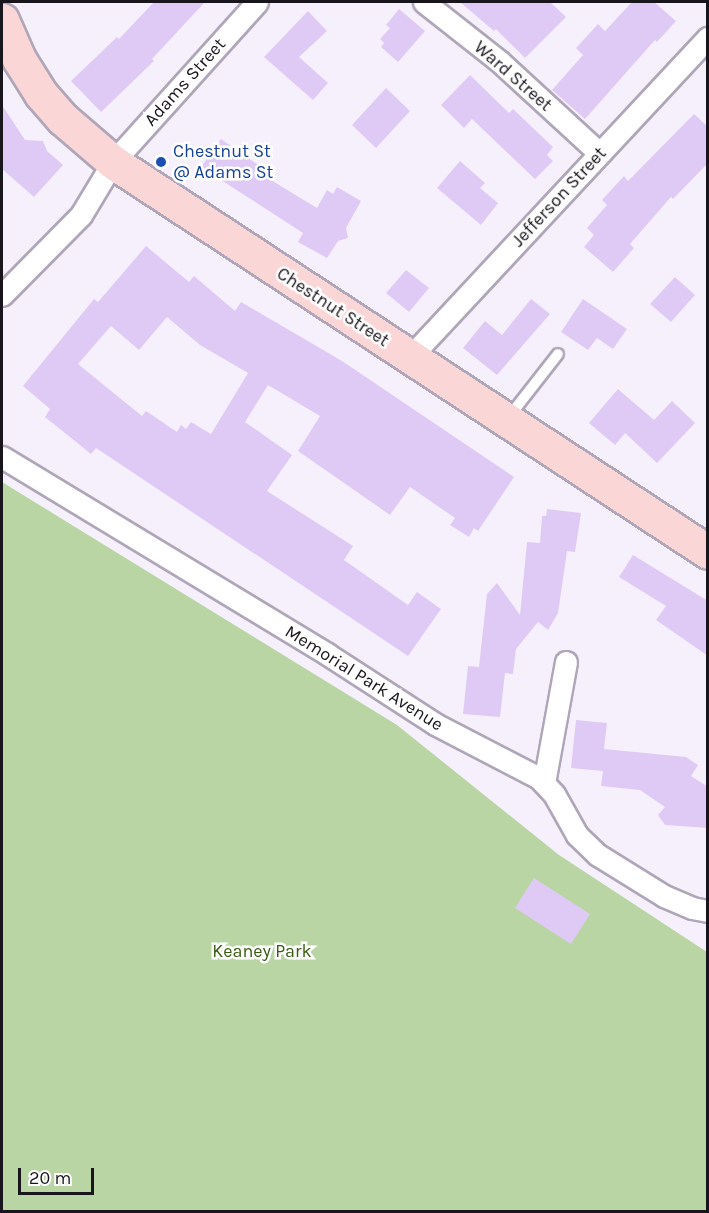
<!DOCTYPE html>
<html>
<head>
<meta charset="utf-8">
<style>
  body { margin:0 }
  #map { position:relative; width:709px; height:1213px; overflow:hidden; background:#f6f0fc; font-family:Karla,sans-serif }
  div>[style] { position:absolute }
  .green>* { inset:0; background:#b8d5a3 }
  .building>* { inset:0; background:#dfcaf5 }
  .roads { filter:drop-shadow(2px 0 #afa6b9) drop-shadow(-2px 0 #afa6b9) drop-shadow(0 2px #afa6b9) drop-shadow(0 -2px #afa6b9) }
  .lane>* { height:10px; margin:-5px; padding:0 5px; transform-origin:5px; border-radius:5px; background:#fff }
  .street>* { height:21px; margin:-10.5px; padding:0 10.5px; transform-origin:10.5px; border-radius:10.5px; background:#fff }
  .primary>* { height:33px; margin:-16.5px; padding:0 16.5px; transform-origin:16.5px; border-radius:16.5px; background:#fad6d7 }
  .dots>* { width:16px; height:16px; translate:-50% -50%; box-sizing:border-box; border:3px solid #fff; border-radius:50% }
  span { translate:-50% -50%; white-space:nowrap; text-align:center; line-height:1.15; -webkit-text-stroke:5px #fff; paint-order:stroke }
  .street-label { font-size:18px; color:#19151c }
  .transit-label { font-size:18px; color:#164399 }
  .left { translate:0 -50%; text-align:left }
  .park-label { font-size:18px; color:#395c12 }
  .frame { position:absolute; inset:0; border:3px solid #19151c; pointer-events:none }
  .scale { position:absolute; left:18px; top:1168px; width:76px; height:27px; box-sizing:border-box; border:3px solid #19151c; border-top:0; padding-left:8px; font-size:18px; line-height:21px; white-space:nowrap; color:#19151c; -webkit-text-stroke:4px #fff; paint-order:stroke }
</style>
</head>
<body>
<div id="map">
  <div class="green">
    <i style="clip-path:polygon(2px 482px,397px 725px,559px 855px,707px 952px,707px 1211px,2px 1211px)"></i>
  </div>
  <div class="building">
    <i style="clip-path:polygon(154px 2px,205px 2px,152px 59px,154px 61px,101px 112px,71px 81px,117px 37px,119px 39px)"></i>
    <i style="clip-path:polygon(460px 2px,550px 2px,566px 17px,525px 58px,496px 29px,494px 31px)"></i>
    <i style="clip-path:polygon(632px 2px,654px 2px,676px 21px,657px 42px,655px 40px,585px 119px,552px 90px,583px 55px,576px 48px,598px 24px,605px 31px)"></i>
    <i style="clip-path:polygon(399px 9px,425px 31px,398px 62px,381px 47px,384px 43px,380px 39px,390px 28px,386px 25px)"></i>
    <i style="clip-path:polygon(308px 11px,327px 31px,299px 57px,328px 83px,313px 100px,264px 57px)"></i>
    <i style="clip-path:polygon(470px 75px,509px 113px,513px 109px,553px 147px,547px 155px,553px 161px,535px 179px,472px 119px,464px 128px,441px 105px)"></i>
    <i style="clip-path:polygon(386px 88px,410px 111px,376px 148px,352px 125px)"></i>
    <i style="clip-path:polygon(2px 105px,25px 140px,43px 141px,47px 151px,63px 165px,34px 197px,2px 169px)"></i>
    <i style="clip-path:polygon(694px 114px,708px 127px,708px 163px,673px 199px,671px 197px,630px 244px,634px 248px,613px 272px,584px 247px,594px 235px,587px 228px,607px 205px,602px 200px,624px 176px,628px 181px)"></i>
    <i style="clip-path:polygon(221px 139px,264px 169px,261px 174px,317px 208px,327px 190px,333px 194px,337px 187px,361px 201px,346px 228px,348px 238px,338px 241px,327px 258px,298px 242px,303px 233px,201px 167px)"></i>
    <i style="clip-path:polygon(460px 161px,485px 183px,480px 188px,498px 203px,481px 225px,437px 188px)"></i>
    <i style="clip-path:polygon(evenodd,146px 246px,189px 282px,194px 276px,235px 311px,241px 302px,342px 361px,514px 477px,478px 531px,474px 528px,469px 537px,450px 525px,455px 518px,410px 487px,390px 515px,298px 451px,320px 416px,268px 385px,245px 422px,292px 455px,267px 491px,353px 546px,344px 560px,408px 605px,417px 592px,441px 609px,408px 656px,96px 448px,91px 454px,45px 417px,50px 409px,23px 386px,94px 299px,98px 302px,146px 246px,167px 317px,200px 345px,248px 373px,211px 434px,191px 422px,186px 429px,181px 425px,177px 432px,146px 411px,142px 416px,78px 364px,111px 326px,139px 350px,167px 317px)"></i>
    <i style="clip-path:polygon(406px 270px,429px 288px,409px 312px,386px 293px)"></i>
    <i style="clip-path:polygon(675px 277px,695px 295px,671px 322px,650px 304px)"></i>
    <i style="clip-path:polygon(531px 299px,550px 314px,497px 375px,463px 348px,485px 321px,502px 335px)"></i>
    <i style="clip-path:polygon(583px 299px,627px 329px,613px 349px,597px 338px,588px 350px,561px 332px)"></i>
    <i style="clip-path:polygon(618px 389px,654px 420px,672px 401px,695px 423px,657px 463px,625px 433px,615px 445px,589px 423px)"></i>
    <i style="clip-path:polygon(547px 509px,581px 513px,575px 552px,567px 551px,558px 613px,548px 630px,538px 622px,516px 649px,513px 674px,505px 673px,500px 717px,463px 714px,468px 666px,479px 667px,487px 594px,497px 583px,520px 615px,527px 542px,540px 543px,542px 516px,546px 516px)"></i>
    <i style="clip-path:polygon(633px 555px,708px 601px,708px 656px,656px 620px,666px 606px,619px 577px)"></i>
    <i style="clip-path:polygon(576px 720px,607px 723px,604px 749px,686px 757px,698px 765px,691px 776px,708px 787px,708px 828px,665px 825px,658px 815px,665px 807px,640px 790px,601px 786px,603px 771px,571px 768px)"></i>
    <i style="clip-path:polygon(534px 878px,590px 914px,571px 944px,515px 908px)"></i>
  </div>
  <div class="roads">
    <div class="lane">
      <i style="left:508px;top:418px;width:81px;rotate:-52deg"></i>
    </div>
    <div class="street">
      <i style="left:424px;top:2px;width:95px;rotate:38.2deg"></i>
      <i style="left:499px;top:61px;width:136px;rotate:42.6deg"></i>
      <i style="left:2px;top:295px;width:112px;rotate:-45.4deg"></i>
      <i style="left:81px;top:215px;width:62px;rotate:-58.9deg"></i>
      <i style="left:113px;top:162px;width:215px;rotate:-48deg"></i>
      <i style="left:410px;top:357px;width:437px;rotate:-47deg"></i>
      <i style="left:2px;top:457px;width:380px;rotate:31.2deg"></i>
      <i style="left:327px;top:654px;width:129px;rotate:32.9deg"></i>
      <i style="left:435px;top:724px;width:117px;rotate:27.4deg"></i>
      <i style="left:539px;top:778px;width:22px;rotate:47deg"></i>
      <i style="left:554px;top:794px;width:47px;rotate:60.7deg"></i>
      <i style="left:577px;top:835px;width:29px;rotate:44deg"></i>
      <i style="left:598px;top:855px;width:78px;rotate:31.8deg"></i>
      <i style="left:664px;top:896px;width:30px;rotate:23deg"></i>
      <i style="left:692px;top:908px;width:16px;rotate:11deg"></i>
      <i style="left:544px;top:783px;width:123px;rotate:-79.7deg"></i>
    </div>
    <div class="primary">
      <i style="left:2px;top:20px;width:43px;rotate:66.4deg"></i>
      <i style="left:19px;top:59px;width:41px;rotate:57.8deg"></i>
      <i style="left:41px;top:94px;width:33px;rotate:49deg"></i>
      <i style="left:63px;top:119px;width:66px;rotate:40.7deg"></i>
      <i style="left:113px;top:162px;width:711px;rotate:33.24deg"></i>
    </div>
  </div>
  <div class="dots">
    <i style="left:161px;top:162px;background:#1a4fb4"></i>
  </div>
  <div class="street-label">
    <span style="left:513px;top:76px;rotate:41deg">Ward Street</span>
    <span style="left:185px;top:82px;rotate:-48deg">Adams Street</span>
    <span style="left:559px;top:197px;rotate:-47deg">Jefferson Street</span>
    <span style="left:333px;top:307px;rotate:33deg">Chestnut Street</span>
    <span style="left:364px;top:678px;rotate:32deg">Memorial Park Avenue</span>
  </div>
  <div class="transit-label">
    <span class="left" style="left:173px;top:162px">Chestnut St<br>@ Adams St</span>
  </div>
  <div class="park-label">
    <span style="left:262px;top:951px">Keaney Park</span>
  </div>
  <div class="frame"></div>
  <div class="scale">20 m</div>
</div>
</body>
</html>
